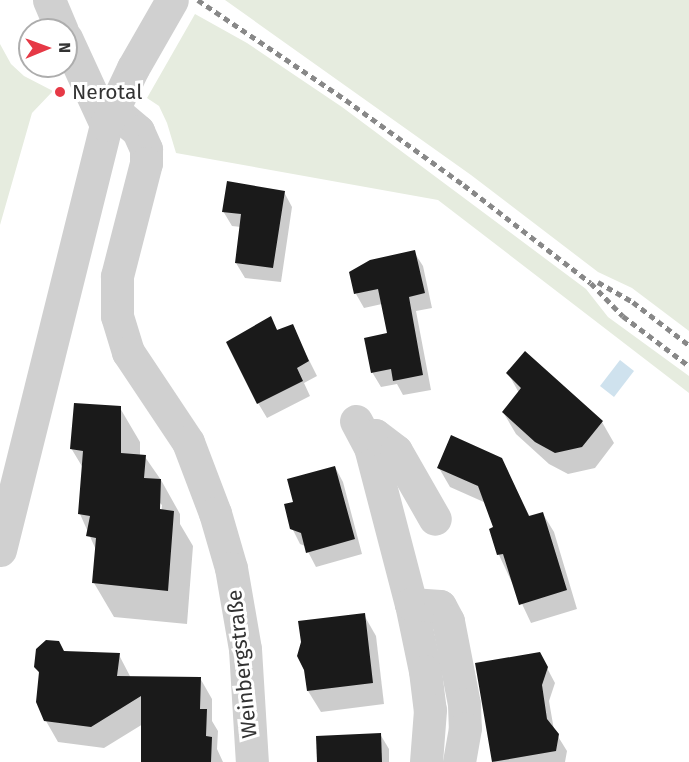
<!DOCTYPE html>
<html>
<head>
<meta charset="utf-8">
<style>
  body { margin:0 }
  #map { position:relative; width:689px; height:762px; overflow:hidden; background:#fff; font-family:"Fira Sans",sans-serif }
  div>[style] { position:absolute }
  .green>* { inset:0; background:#e6ecdf }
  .water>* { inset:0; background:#cfe2ee }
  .shadow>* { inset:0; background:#0003 }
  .building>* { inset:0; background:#1a1a1a }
  .minor>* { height:33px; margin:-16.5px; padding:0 16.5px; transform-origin:16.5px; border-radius:16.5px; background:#d0d0d0 }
  .rail>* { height:4.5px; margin-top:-2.25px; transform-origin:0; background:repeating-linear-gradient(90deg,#888 0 6px,transparent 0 10.5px) }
  .dots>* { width:16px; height:16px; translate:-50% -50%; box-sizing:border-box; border:3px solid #fff; border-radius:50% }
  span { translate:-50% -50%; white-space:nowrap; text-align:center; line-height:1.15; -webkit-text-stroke:6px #fff; paint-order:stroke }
  .poi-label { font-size:21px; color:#333 }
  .left { translate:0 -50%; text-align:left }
  .street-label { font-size:21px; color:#333 }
  .north { position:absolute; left:18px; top:18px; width:60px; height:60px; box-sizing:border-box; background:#fff; border:2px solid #adadad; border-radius:50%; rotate:89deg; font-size:16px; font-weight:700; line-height:24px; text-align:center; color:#333 }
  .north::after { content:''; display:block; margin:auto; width:21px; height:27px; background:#e63946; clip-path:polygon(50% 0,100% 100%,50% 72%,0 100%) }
</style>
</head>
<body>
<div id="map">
  <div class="green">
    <i style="clip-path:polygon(225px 0,689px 0,689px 331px,632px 288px,598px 272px,471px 175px)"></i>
    <i style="clip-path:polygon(195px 14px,247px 43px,342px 107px,586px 289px,608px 317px,689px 376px,689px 393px,438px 200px,176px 153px,167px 123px,159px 106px,147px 98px)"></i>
    <i style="clip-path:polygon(0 44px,11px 64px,24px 76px,53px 91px,32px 113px,0 225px)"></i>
  </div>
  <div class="water">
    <i style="clip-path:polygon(620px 360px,634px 371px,614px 397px,600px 386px)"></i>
  </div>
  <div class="shadow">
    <i style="clip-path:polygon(284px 192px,292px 207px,281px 282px,245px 278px,236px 263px,241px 227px,232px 226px,223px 211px)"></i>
    <i style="clip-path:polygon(414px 252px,423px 266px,432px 308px,416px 311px,431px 390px,403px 395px,397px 384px,381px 387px,372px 372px,389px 334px,382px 304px,364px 308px,356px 294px)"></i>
    <i style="clip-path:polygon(270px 318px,278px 331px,292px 326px,317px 376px,304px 383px,310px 396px,267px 418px,258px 403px)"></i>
    <i style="clip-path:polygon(508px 373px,602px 422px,614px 443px,595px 468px,568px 474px,549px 464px,516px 434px,503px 412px,519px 393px)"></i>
    <i style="clip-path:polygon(evenodd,120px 408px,140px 442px,140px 456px,145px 457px,161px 480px,180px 514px,180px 524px,193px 546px,187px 624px,114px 617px,94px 583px,96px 550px,80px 514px,83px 468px,71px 448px,120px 408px,159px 502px,162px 505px,161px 517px,158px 517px,159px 502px)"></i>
    <i style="clip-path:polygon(501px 459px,530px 517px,543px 514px,554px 532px,577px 609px,531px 623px,499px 555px,491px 530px,495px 528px,486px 503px,450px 487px,439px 468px)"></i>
    <i style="clip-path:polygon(335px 467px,343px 482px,362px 554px,316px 567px,305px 546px,300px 544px,292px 528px,295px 503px)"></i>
    <i style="clip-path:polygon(364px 615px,376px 636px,384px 704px,321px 712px,308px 691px)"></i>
    <i style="clip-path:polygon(63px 652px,119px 655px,131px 678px,200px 678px,212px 699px,212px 721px,218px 731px,217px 749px,223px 762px,142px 762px,143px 724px,104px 748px,58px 742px,46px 721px,40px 675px,36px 667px)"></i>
    <i style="clip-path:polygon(539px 653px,555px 683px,549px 701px,554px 730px,567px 751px,565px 762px,494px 762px,477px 664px)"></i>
    <i style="clip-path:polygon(380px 734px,389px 749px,389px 762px,318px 762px)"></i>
  </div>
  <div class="building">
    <i style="clip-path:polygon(227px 181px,285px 191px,273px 268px,235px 263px,241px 214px,222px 212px)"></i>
    <i style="clip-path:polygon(415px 250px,425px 293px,409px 297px,423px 375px,393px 381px,391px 369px,371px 373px,364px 338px,387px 333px,378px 289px,354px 294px,349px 272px,370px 260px)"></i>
    <i style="clip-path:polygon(271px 316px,277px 330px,293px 324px,309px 361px,297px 368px,303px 381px,257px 404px,226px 342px)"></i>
    <i style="clip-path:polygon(525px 351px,603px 421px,582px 447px,555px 453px,535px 442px,502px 412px,521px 388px,506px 373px)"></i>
    <i style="clip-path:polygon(74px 403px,121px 406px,121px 453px,146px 455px,144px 478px,161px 479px,160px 509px,174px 511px,168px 591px,92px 583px,96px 538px,86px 536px,90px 516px,78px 514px,83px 451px,70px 449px)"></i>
    <i style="clip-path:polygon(451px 435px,502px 458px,529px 516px,543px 512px,567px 590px,519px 605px,503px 554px,497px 555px,489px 529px,493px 527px,478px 486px,437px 468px)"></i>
    <i style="clip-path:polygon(335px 466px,355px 539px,306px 553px,301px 533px,290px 529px,284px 504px,293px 502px,287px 479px)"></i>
    <i style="clip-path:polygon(365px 613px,373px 683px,307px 691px,304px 670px,297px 656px,301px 642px,298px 621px)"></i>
    <i style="clip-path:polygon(46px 640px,59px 641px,64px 651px,120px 653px,117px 676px,201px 677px,200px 709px,207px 709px,206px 736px,212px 737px,211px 762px,141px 762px,141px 696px,91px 727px,44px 721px,36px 702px,39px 672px,34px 667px,36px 649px)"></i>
    <i style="clip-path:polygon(540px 652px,548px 667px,542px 685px,547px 719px,559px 734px,556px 751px,492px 762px,475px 663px)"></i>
    <i style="clip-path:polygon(381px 733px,382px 762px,317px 762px,316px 736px)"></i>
  </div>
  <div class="minor">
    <i style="left:49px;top:0;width:33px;rotate:67deg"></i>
    <i style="left:66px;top:38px;width:96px;rotate:65.3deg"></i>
    <i style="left:112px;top:109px;width:34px;rotate:40deg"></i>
    <i style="left:138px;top:131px;width:20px;rotate:66deg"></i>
    <i style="left:146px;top:149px;width:14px;rotate:90deg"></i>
    <i style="left:146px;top:163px;width:117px;rotate:104.4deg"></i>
    <i style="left:117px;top:276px;width:40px;rotate:90deg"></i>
    <i style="left:117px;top:316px;width:38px;rotate:73deg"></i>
    <i style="left:128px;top:352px;width:108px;rotate:56.3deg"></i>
    <i style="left:188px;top:442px;width:76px;rotate:69.2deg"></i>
    <i style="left:215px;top:513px;width:57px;rotate:73.8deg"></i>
    <i style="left:231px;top:568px;width:82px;rotate:80.2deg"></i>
    <i style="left:245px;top:649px;width:113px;rotate:86.5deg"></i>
    <i style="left:356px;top:421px;width:30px;rotate:62deg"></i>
    <i style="left:370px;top:447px;width:162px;rotate:75.4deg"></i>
    <i style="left:411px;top:604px;width:68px;rotate:78.2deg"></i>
    <i style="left:425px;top:671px;width:39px;rotate:83deg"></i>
    <i style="left:430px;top:710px;width:52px;rotate:94.4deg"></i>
    <i style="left:365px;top:436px;width:10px;rotate:-6deg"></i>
    <i style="left:375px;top:435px;width:26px;rotate:37deg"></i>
    <i style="left:396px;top:451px;width:78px;rotate:60.2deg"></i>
    <i style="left:0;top:550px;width:438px;rotate:-76deg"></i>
    <i style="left:106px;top:125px;width:63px;rotate:-64.7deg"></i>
    <i style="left:133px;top:68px;width:78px;rotate:-60.2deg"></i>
    <i style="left:411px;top:604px;width:29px;rotate:4deg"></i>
    <i style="left:440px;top:606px;width:17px;rotate:62deg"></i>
    <i style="left:448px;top:621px;width:85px;rotate:79.1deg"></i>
    <i style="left:464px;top:704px;width:24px;rotate:88deg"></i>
    <i style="left:465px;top:728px;width:35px;rotate:100deg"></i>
  </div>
  <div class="rail">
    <i style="left:198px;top:0;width:179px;rotate:34deg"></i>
    <i style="left:346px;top:100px;width:145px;rotate:35.8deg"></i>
    <i style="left:464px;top:185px;width:160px;rotate:37.7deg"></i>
    <i style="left:591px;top:283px;width:46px;rotate:45.9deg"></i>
    <i style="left:623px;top:316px;width:83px;rotate:37.1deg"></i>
    <i style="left:598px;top:282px;width:40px;rotate:29.7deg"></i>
    <i style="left:633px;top:302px;width:71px;rotate:37.5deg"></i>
  </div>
  <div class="dots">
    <i style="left:60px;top:92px;background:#e63946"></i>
  </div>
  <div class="poi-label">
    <span class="left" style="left:72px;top:92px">Nerotal</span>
  </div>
  <div class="street-label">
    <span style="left:242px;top:664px;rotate:-96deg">Weinbergstraße</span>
  </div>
  <div class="north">N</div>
</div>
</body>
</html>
